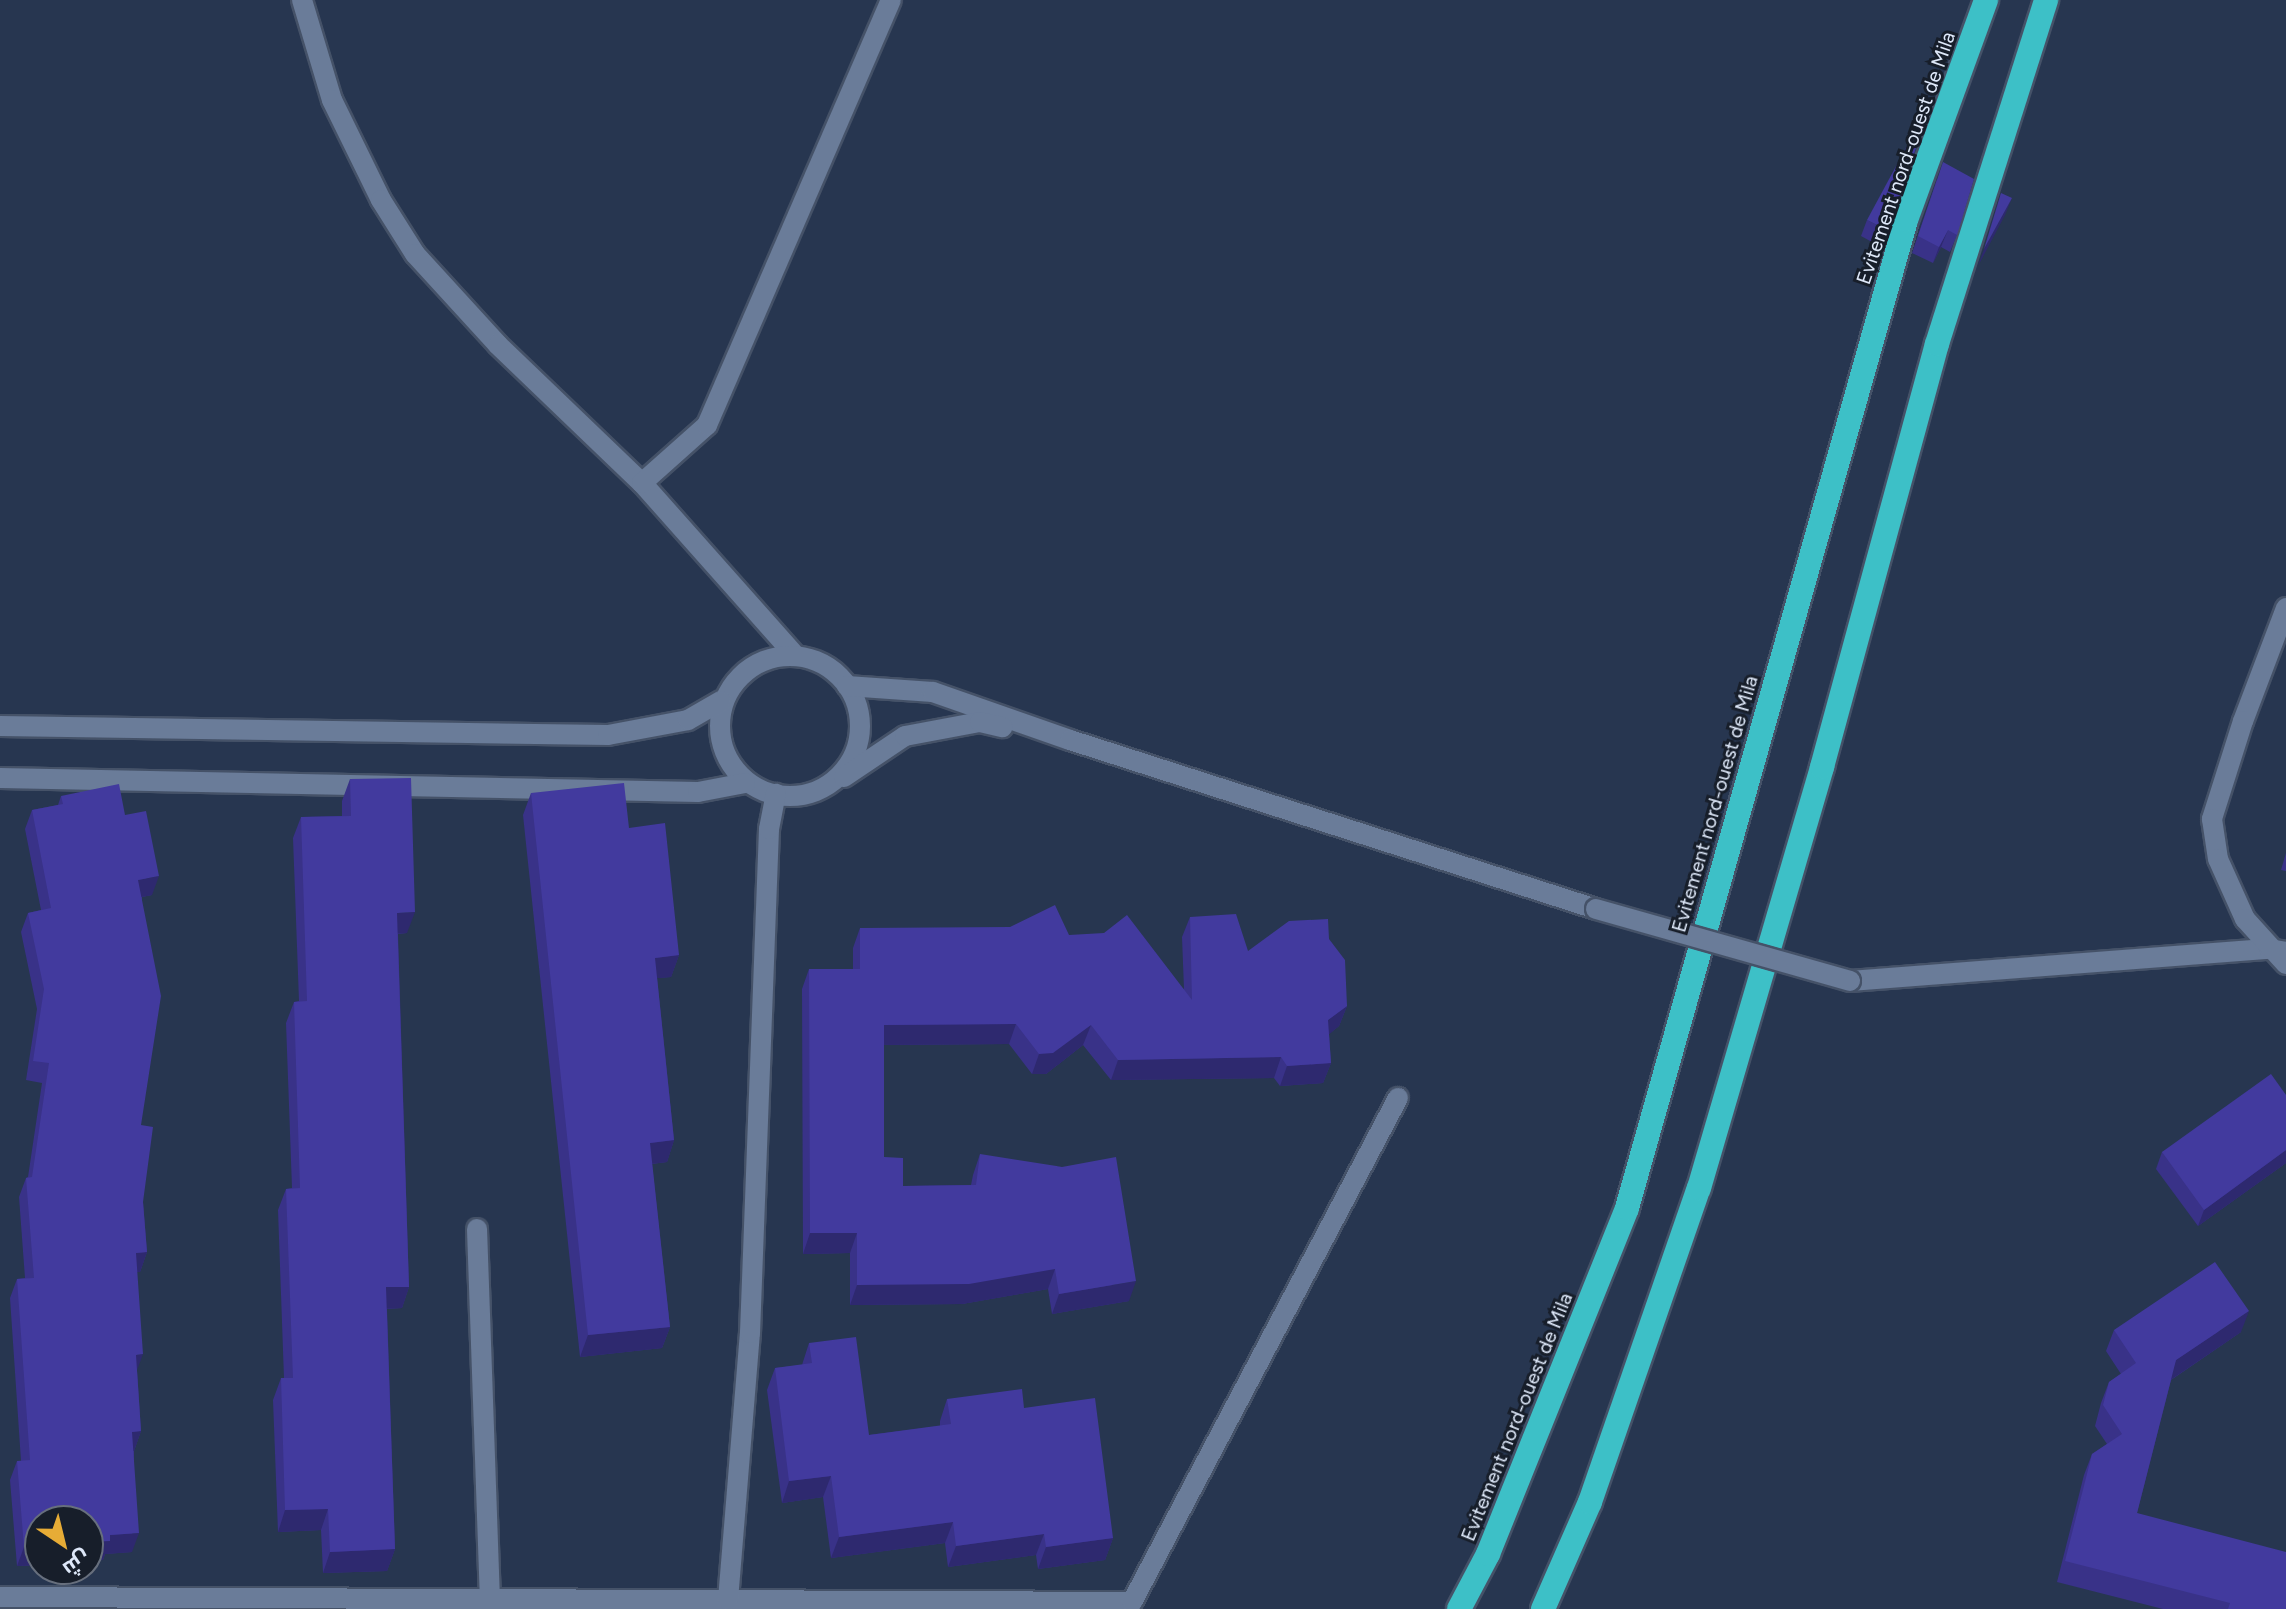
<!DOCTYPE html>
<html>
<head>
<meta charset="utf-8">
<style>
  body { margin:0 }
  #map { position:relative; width:2286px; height:1609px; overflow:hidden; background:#273650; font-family:Figtree,Cairo,sans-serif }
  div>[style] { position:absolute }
  .roads { filter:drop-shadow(2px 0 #455268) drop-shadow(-2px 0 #455268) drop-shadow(0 2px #455268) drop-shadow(0 -2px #455268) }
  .street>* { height:20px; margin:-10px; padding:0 10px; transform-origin:10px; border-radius:10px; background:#6a7c99 }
  .street>.ring { margin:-10px; padding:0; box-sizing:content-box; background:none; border:20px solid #6a7c99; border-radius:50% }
  .secondary>* { height:20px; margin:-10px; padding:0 10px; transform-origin:10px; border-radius:10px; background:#6a7c99 }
  .highway>* { height:24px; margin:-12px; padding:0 12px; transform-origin:12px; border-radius:12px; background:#3dc0c7 }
  .bridges { filter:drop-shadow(2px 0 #455268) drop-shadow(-2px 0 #455268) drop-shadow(0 2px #455268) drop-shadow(0 -2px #455268) }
  .street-bridge>* { height:20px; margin:-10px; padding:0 10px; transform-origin:10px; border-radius:10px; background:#6a7c99 }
  .wall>* { inset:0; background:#393288 }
  .shaded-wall>* { inset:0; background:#2e296f }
  .building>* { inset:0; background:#423a9e }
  span { translate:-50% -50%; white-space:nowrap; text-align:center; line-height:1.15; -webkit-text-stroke:6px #171e2a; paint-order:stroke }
  .street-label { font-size:20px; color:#dee8f9 }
  .north { position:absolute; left:24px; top:1505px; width:80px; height:80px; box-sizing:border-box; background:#171e2a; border:2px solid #676f7d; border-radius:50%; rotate:145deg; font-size:22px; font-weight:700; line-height:32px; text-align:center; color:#dee8f9 }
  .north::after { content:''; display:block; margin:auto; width:28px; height:36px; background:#e7ac36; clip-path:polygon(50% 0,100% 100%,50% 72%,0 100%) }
</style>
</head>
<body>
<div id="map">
  <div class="roads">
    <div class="street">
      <i style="left:302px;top:0;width:104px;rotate:73.3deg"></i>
      <i style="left:332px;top:100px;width:111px;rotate:63.9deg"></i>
      <i style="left:381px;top:200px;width:64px;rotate:57.8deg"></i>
      <i style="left:415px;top:254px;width:123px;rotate:47.6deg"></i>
      <i style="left:498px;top:345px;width:199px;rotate:43.8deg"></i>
      <i style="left:793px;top:653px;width:227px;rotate:-131.6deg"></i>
      <i style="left:642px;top:483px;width:87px;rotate:-41.7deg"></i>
      <i style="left:707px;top:425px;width:463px;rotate:-66.6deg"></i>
      <i class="ring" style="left:720px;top:656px;width:120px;height:120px"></i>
      <i style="left:847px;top:686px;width:86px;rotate:4deg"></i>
      <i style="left:933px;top:692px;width:145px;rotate:19.3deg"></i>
      <i style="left:1070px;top:740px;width:552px;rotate:17.81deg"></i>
      <i style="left:0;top:726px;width:608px;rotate:0.85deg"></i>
      <i style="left:608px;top:735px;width:81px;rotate:-10.6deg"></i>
      <i style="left:688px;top:720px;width:38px;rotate:-30deg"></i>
      <i style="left:844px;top:777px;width:73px;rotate:-33.9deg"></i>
      <i style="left:905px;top:736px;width:76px;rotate:-10.6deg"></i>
      <i style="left:980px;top:722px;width:23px;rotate:13deg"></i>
      <i style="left:0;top:778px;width:698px;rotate:1.15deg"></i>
      <i style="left:698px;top:792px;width:48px;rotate:-10.8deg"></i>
      <i style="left:1850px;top:981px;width:420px;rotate:-4.4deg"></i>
      <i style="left:2269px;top:949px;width:17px;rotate:10deg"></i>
      <i style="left:477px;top:1229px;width:370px;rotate:88deg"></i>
      <i style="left:0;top:1597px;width:1132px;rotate:0.25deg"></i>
      <i style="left:1132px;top:1602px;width:570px;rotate:-62.18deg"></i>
      <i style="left:728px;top:1600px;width:268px;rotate:-85.3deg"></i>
      <i style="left:750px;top:1333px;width:504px;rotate:-87.84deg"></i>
      <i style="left:769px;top:829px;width:36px;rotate:-79deg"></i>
    </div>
    <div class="secondary">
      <i style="left:2286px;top:608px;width:121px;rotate:110.8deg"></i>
      <i style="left:2243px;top:721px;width:103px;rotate:107.6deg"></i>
      <i style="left:2212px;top:819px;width:40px;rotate:81.5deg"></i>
      <i style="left:2218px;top:859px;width:66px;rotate:65.8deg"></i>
      <i style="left:2245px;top:919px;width:61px;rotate:47.7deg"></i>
    </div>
    <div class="highway">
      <i style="left:1459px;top:1609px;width:62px;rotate:-62.2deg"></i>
      <i style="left:1488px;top:1554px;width:373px;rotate:-68.1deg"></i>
      <i style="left:1627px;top:1208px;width:1027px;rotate:-74.23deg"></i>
      <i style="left:1906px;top:220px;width:234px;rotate:-70deg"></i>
      <i style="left:1543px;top:1609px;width:117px;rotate:-66.3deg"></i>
      <i style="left:1590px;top:1502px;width:332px;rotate:-70.9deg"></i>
      <i style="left:1699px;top:1188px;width:439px;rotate:-73.7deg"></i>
      <i style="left:1822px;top:767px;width:438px;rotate:-74.8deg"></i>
      <i style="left:1937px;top:344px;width:361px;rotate:-72.4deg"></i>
    </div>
  </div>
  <div class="bridges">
    <div class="street-bridge">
      <i style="left:1596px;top:909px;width:264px;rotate:15.8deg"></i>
    </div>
  </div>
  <div class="wall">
    <i style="clip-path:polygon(1937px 179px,1957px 235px,1950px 252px,1941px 247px,1933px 263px,1912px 253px)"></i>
    <i style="clip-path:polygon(1867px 220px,1889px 231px,1883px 248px,1861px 236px)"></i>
    <i style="clip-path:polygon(350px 779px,407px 933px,398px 934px,409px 1287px,402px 1308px,387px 1309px,395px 1549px,387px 1571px,323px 1573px,321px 1530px,278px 1532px,273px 1400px,281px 1378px,284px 1378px,278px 1210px,286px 1189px,292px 1188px,286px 1023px,294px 1002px,299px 1001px,293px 838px,301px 817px,342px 816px,342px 801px)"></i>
    <i style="clip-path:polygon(531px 793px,629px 828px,679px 955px,671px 977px,657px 978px,674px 1140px,667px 1162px,652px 1164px,670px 1327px,662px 1348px,580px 1357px,523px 815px)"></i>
    <i style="clip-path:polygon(61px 796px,125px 815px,152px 895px,142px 897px,141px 1125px,143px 1202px,147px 1252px,140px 1272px,137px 1272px,137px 1371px,141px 1431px,134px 1451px,132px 1552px,105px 1554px,103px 1560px,40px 1521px,40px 1565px,17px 1566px,10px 1480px,17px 1461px,21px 1461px,10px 1298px,17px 1279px,25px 1278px,19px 1197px,26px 1178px,28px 1177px,42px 1083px,26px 1080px,37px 1009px,21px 932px,28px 913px,41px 910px,25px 829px,32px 810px,58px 805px)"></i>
    <i style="clip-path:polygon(2286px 853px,2286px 871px,2281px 870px)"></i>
    <i style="clip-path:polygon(1190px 917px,1248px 951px,1329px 939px,1347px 1006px,1339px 1026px,1329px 1034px,1331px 1063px,1323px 1083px,1280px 1086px,1274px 1078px,1111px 1080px,1083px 1045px,1046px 1074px,1032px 1074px,1009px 1044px,884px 1045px,884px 1157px,903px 1186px,971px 1185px,973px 1175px,980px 1154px,1129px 1301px,1052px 1314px,1048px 1289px,962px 1304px,850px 1305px,850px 1253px,803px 1254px,802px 989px,809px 969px,853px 969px,853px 948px,860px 928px,1069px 935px,1184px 989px,1182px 937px)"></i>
    <i style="clip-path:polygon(2286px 1095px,2286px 1163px,2198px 1226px,2156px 1169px,2162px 1152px)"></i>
    <i style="clip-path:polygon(2114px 1330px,2241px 1332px,2171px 1380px,2137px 1513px,2286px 1609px,2163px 1609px,2057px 1582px,2084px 1475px,2092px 1454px,2107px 1444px,2095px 1426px,2101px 1403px,2109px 1382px,2121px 1374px,2106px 1351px)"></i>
    <i style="clip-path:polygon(809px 1343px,869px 1435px,940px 1426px,940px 1421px,947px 1399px,1024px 1408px,1113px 1538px,1105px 1560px,1038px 1569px,1036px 1555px,948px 1567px,945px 1543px,831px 1558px,823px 1497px,782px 1503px,767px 1390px,775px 1368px,802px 1365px)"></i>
  </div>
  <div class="shaded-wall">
    <i style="clip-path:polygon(2012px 198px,2005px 215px,1978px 266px,1984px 249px)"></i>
    <i style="clip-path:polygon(1948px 230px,1941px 247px,1933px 263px,1939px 247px)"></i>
    <i style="clip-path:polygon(159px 876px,152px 895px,131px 899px,138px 880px)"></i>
    <i style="clip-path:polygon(415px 912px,407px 933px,390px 934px,397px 913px)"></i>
    <i style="clip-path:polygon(679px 955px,671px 977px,647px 979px,655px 958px)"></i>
    <i style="clip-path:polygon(1347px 1006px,1339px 1026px,1321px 1041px,1328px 1020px)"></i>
    <i style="clip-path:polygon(1016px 1024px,1009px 1044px,876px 1045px,884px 1025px)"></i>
    <i style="clip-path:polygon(1091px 1025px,1083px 1045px,1046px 1074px,1032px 1074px,1039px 1054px)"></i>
    <i style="clip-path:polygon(1281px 1057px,1274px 1078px,1111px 1080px,1118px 1060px)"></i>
    <i style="clip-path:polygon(1331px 1063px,1323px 1083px,1280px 1086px,1287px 1066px)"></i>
    <i style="clip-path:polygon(674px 1140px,667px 1162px,642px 1165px,650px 1143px)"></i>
    <i style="clip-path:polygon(2286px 1150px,2286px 1163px,2198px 1226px,2204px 1210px)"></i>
    <i style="clip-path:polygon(810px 1233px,857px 1233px,850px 1253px,803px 1254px)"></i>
    <i style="clip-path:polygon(147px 1252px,140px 1272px,129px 1272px,136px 1253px)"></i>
    <i style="clip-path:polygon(1055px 1269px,1048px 1289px,962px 1304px,850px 1305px,857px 1285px)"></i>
    <i style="clip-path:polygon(1136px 1281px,1129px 1301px,1052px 1314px,1059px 1294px)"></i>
    <i style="clip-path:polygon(386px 1287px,409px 1287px,402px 1308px,379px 1309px)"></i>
    <i style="clip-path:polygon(2249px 1311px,2241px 1332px,2169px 1381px,2176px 1360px)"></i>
    <i style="clip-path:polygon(670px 1327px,662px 1348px,580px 1357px,588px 1335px)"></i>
    <i style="clip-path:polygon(143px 1354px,136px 1373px,136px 1355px)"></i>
    <i style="clip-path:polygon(141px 1431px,134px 1451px,125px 1451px,132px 1432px)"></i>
    <i style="clip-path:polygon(831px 1476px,823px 1497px,782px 1503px,789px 1481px)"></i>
    <i style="clip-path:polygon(328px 1509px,321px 1530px,278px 1532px,285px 1510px)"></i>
    <i style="clip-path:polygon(953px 1522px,945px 1543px,831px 1558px,839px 1537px)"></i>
    <i style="clip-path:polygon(139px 1533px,132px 1552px,105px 1554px,103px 1560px,88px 1561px,88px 1542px,110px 1535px)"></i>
    <i style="clip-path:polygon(1044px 1534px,1036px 1555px,948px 1567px,956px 1546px)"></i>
    <i style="clip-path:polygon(1113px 1538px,1105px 1560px,1038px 1569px,1046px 1547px)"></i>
    <i style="clip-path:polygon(40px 1546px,40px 1565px,17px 1566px,24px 1547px)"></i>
    <i style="clip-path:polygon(395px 1549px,387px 1571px,323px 1573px,330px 1552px)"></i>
  </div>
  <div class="building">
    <i style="clip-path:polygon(1908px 144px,1916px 148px,1889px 231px,1867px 220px)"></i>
    <i style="clip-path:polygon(1943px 162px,1974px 179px,1957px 235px,1948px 230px,1939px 247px,1918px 236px)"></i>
    <i style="clip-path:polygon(2001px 193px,2012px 198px,1984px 249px)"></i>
    <i style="clip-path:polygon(411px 778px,415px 912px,397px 913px,409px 1287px,386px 1287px,395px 1549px,330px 1552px,328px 1509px,285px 1510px,281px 1378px,293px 1378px,286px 1189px,300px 1188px,294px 1002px,307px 1001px,301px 817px,351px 816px,350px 779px)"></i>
    <i style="clip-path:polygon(624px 783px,629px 828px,665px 823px,679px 955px,655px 958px,674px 1140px,650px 1143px,670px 1327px,588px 1335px,531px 793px)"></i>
    <i style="clip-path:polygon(119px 784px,125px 815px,146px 811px,159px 876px,138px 880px,161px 996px,141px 1125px,153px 1127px,143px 1202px,147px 1252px,136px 1253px,143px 1354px,136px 1355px,141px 1431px,132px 1432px,139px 1533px,110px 1535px,110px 1541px,88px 1542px,88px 1521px,40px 1521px,40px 1546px,24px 1547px,17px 1461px,30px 1460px,17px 1279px,34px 1278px,26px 1178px,32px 1177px,49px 1063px,33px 1061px,44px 989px,28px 913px,51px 908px,32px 810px,63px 804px,61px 796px)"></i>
    <i style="clip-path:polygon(1055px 905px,1069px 935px,1104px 933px,1127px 915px,1192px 1000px,1190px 917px,1236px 914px,1248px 951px,1289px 921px,1328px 919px,1329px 939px,1345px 960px,1347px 1006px,1328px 1020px,1331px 1063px,1287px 1066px,1281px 1057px,1118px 1060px,1091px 1025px,1053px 1053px,1039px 1054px,1016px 1024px,884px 1025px,884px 1157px,903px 1158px,903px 1186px,976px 1185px,980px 1154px,1062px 1167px,1116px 1157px,1136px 1281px,1059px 1294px,1055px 1269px,969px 1284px,857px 1285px,857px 1233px,810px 1233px,809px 969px,860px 969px,860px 928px,1010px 927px)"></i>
    <i style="clip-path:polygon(2271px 1074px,2286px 1095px,2286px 1150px,2204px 1210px,2162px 1152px)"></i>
    <i style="clip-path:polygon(2215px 1262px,2249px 1311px,2176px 1360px,2137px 1513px,2286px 1552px,2286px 1609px,2228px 1609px,2230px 1603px,2065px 1561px,2092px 1454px,2122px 1434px,2103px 1405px,2109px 1382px,2136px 1363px,2114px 1330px)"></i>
    <i style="clip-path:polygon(856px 1337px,869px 1435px,951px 1424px,947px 1399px,1022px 1389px,1024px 1408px,1095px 1398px,1113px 1538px,1046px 1547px,1044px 1534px,956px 1546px,953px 1522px,839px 1537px,831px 1476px,789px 1481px,775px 1368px,812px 1363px,809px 1343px)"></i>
  </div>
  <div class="street-label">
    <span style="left:1906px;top:158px;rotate:-71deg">Evitement nord-ouest de Mila</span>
    <span style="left:1715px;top:804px;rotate:-74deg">Evitement nord-ouest de Mila</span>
    <span style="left:1517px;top:1417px;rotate:-68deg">Evitement nord-ouest de Mila</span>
  </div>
  <div class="north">ش</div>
</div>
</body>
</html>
